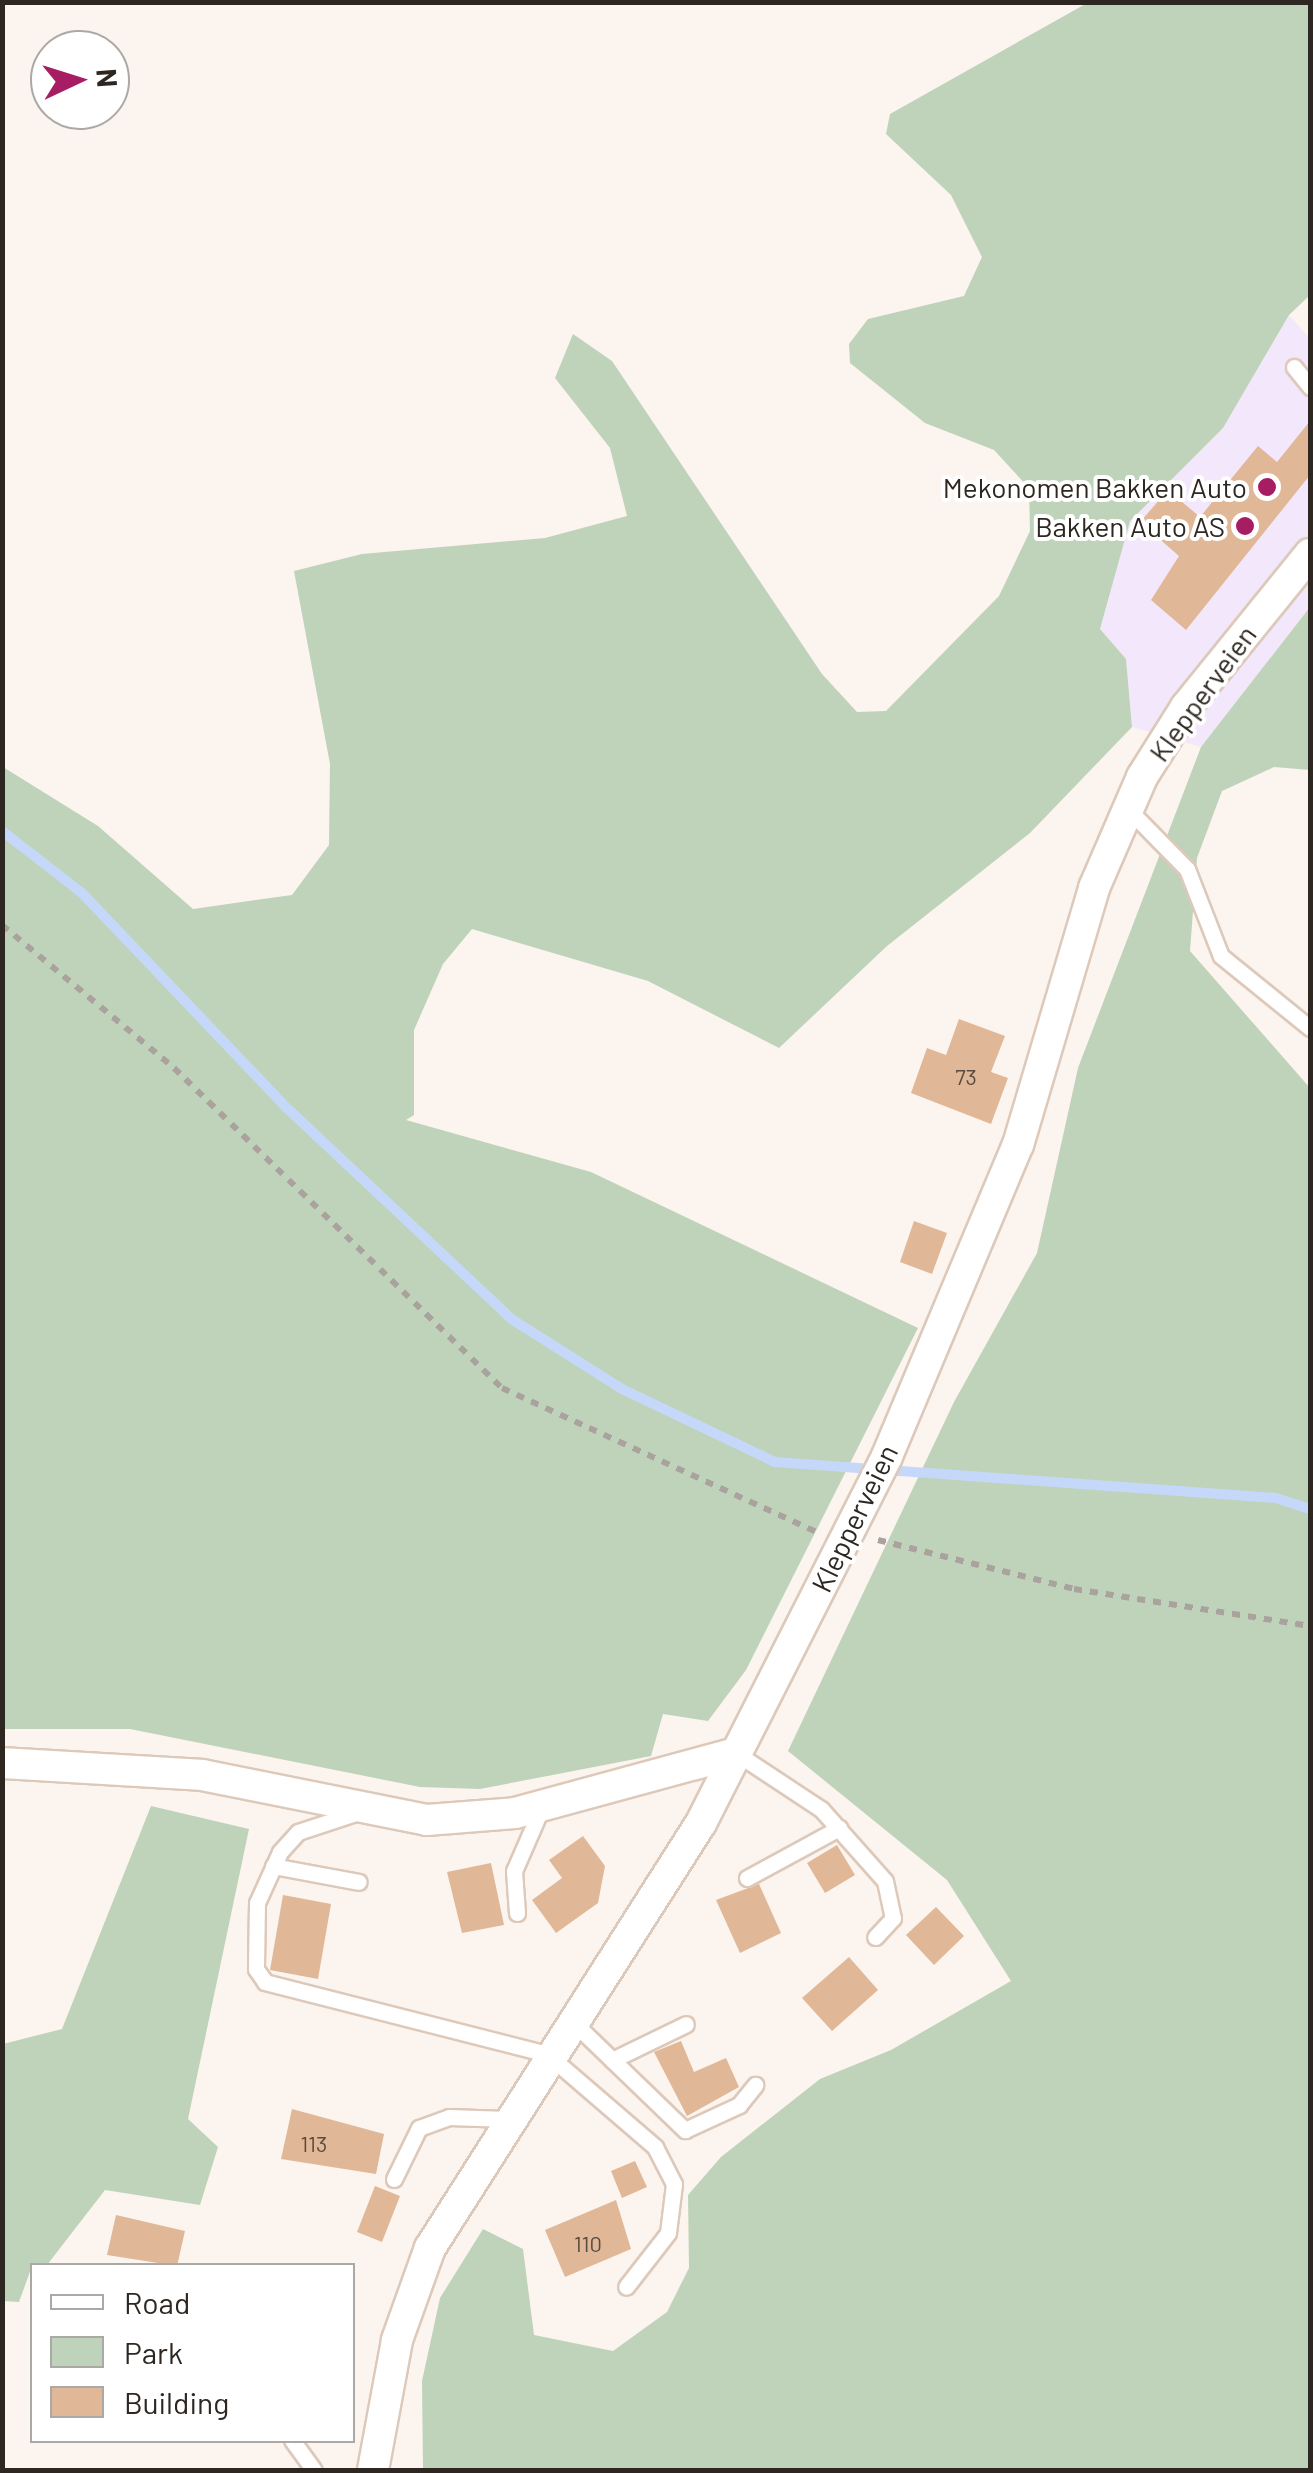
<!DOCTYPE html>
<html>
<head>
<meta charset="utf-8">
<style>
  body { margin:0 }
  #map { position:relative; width:1313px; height:2473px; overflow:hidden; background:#fcf4ee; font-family:Barlow,sans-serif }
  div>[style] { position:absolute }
  .commercial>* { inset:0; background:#f3e7fb }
  .green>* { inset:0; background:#bed3ba }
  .stream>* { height:10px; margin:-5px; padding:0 5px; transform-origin:5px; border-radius:5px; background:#c6d8f9 }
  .building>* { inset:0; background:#e0b898 }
  .path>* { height:6px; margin-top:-3px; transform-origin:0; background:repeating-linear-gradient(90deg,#aaa29c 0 8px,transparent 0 16px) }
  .roads { filter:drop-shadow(2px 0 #ddc9ba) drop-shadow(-2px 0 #ddc9ba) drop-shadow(0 2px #ddc9ba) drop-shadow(0 -2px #ddc9ba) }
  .lane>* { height:15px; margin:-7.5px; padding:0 7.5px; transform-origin:7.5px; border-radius:7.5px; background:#fff }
  .street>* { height:30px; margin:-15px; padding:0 15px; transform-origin:15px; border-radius:15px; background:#fff }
  .dots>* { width:28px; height:28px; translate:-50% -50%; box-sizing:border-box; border:5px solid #fff; border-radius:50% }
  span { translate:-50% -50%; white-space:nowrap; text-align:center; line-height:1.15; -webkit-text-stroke:8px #fff; paint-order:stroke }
  .number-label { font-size:22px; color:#5a4b3f }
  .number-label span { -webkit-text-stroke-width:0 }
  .poi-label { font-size:28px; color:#2e2721 }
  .right { translate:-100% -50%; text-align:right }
  .street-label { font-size:28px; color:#2e2721 }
  .frame { position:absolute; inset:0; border:5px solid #2e2721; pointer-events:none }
  .legend { position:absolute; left:30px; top:2263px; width:325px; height:180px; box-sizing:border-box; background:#fff; border:2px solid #aba9a6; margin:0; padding:12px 18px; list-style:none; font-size:30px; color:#2e2721 }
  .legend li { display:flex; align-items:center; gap:20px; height:50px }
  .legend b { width:50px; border:2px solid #aba9a6 }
  .north { position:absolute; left:30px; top:30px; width:100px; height:100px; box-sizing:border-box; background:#fff; border:2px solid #aba9a6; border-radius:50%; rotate:86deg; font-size:28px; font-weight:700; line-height:40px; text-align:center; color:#2e2721 }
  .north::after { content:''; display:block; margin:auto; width:35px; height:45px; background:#a61d64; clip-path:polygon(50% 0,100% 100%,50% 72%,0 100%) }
</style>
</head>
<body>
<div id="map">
  <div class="commercial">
    <i style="clip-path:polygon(1289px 315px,1310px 339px,1310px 607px,1201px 747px,1132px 727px,1126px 659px,1100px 629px,1130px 520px,1223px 428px)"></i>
  </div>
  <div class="green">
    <i style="clip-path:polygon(1089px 2px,1310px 3px,1310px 295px,1289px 315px,1223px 428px,1130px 521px,1100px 629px,1126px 659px,1132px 727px,1030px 833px,887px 946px,779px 1048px,648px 981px,472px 929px,443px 964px,414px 1030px,414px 1115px,406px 1120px,591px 1172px,918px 1328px,746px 1670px,708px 1721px,663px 1714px,651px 1756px,480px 1789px,420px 1787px,130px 1729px,3px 1729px,3px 767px,98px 826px,193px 909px,292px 895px,329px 845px,330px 764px,294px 571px,362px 554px,545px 538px,627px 516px,610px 448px,555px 378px,573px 334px,612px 361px,822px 674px,857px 712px,886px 711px,999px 596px,1030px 531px,1029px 488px,994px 450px,925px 423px,850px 363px,849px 344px,868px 319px,964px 296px,982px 257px,951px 195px,886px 134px,890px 114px)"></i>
    <i style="clip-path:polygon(1310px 607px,1310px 770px,1274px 767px,1222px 791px,1197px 858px,1190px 951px,1310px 1088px,1310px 2470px,423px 2470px,422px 2381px,440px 2298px,483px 2229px,523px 2249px,534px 2335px,613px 2351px,667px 2312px,689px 2268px,688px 2195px,721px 2157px,820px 2079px,891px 2050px,1011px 1981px,947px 1880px,788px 1751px,954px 1402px,1037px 1253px,1078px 1068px,1201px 747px)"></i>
    <i style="clip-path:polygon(151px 1806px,249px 1829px,188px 2119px,218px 2147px,200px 2205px,105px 2190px,47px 2265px,32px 2266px,19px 2302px,3px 2301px,3px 2044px,62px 2029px)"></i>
  </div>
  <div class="stream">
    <i style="left:2px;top:831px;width:101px;rotate:37.8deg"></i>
    <i style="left:82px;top:893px;width:298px;rotate:46.4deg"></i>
    <i style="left:288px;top:1109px;width:308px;rotate:43.2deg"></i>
    <i style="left:513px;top:1320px;width:129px;rotate:32.3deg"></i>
    <i style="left:622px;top:1389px;width:170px;rotate:25.5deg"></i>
    <i style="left:775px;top:1462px;width:502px;rotate:4.11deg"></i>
    <i style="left:1276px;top:1498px;width:36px;rotate:18deg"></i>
  </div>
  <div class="building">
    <i style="clip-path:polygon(1310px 421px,1310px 475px,1186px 630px,1151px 600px,1179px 556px,1140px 522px,1168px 490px,1200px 517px,1258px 446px,1277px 462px)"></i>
    <i style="clip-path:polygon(959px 1019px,1005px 1036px,991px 1072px,1008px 1078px,991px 1124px,911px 1093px,927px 1048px,946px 1055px)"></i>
    <i style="clip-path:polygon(914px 1221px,947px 1233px,932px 1274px,900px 1262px)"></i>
    <i style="clip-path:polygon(583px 1836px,605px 1866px,598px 1903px,556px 1933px,532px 1900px,562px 1878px,549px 1860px)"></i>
    <i style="clip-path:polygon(837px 1845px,855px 1875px,825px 1893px,807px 1863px)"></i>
    <i style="clip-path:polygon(491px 1863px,504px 1925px,462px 1933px,447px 1872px)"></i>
    <i style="clip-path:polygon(759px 1884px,781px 1933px,740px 1953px,716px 1900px)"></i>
    <i style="clip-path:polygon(283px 1895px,331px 1904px,318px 1979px,270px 1970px)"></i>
    <i style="clip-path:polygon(936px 1907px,964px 1936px,934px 1965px,906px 1935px)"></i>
    <i style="clip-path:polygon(849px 1957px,878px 1990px,832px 2031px,802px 1998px)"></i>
    <i style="clip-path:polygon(681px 2041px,694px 2072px,726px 2058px,739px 2087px,687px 2116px,654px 2052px)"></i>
    <i style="clip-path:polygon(292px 2109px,384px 2134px,376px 2174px,281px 2159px)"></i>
    <i style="clip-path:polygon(635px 2161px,647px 2187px,622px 2198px,611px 2171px)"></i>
    <i style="clip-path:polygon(375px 2186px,400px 2196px,382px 2242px,357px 2232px)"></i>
    <i style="clip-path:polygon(616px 2200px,631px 2249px,565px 2277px,545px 2230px)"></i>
    <i style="clip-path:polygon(116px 2215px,185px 2231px,177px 2266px,107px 2255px)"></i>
  </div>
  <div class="path">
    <i style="left:2px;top:925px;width:224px;rotate:39.7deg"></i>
    <i style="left:174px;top:1068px;width:458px;rotate:44.3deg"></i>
    <i style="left:502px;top:1388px;width:348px;rotate:24.6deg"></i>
    <i style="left:878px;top:1540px;width:202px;rotate:14deg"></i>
    <i style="left:1074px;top:1589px;width:239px;rotate:8.9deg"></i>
  </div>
  <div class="roads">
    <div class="lane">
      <i style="left:1294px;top:367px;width:26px;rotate:51deg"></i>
      <i style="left:1128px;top:809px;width:84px;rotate:45.5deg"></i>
      <i style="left:1187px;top:869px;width:93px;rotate:68.7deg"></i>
      <i style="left:1221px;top:956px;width:114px;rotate:39deg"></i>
      <i style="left:736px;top:1753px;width:102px;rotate:33.4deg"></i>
      <i style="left:821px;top:1809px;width:96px;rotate:48.4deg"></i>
      <i style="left:885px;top:1881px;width:38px;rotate:78deg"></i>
      <i style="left:893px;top:1918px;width:26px;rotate:133deg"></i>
      <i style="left:359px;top:1812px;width:64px;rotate:161.8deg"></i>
      <i style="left:298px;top:1832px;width:27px;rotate:132deg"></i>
      <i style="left:280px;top:1852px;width:56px;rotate:114.3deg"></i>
      <i style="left:257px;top:1903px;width:66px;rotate:90.9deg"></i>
      <i style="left:256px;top:1969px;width:16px;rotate:55deg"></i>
      <i style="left:265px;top:1982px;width:291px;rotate:14.3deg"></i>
      <i style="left:547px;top:2054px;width:143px;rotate:40.7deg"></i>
      <i style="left:655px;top:2147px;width:42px;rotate:62.8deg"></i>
      <i style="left:674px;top:2184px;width:49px;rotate:97deg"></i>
      <i style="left:668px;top:2233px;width:68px;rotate:127.9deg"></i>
      <i style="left:273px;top:1866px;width:87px;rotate:10.5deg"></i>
      <i style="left:747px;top:1878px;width:105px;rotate:-28.5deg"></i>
      <i style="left:517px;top:1913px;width:42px;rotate:-94.1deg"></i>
      <i style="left:514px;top:1871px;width:68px;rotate:-66.5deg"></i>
      <i style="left:573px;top:2022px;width:156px;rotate:44deg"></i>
      <i style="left:685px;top:2130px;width:60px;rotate:-24.8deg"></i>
      <i style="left:739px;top:2105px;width:26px;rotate:-51deg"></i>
      <i style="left:612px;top:2060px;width:82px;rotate:-25.9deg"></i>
      <i style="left:394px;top:2179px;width:57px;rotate:-63.9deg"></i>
      <i style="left:419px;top:2128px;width:32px;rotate:-20deg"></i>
      <i style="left:449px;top:2117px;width:58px;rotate:2deg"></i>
      <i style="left:292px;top:2440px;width:37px;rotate:54deg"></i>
    </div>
    <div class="street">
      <i style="left:2px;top:1763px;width:200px;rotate:3.4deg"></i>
      <i style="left:202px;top:1775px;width:229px;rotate:11.3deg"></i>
      <i style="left:427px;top:1820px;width:88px;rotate:-4.5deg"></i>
      <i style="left:515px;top:1813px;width:229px;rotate:-15.2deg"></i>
      <i style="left:373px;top:2470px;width:132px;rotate:-79.5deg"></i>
      <i style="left:397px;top:2340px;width:98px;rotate:-70.3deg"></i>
      <i style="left:430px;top:2248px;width:504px;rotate:-57.48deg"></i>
      <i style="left:701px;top:1823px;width:411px;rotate:-63.1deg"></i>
      <i style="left:887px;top:1456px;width:337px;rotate:-67.2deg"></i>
      <i style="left:1018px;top:1145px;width:268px;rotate:-73.5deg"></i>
      <i style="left:1094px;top:888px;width:121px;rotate:-66.6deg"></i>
      <i style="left:1142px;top:777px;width:83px;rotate:-57.8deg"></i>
      <i style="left:1186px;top:707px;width:197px;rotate:-51deg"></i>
    </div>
  </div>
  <div class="dots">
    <i style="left:1267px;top:487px;background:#a61d64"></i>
    <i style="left:1245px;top:526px;background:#a61d64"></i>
  </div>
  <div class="number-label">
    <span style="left:966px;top:1077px">73</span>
    <span style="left:314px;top:2144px">113</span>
    <span style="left:588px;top:2244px">110</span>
  </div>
  <div class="poi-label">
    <span class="right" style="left:1247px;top:487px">Mekonomen Bakken Auto</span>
    <span class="right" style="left:1225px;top:526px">Bakken Auto AS</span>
  </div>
  <div class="street-label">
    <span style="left:1202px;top:693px;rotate:-54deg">Klepperveien</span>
    <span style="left:854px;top:1518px;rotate:-64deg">Klepperveien</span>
  </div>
  <div class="frame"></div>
  <ul class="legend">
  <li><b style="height:12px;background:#fff"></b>Road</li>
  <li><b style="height:28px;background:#bed3ba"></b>Park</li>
  <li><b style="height:28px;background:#e0b898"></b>Building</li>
  </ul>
  <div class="north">N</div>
</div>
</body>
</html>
